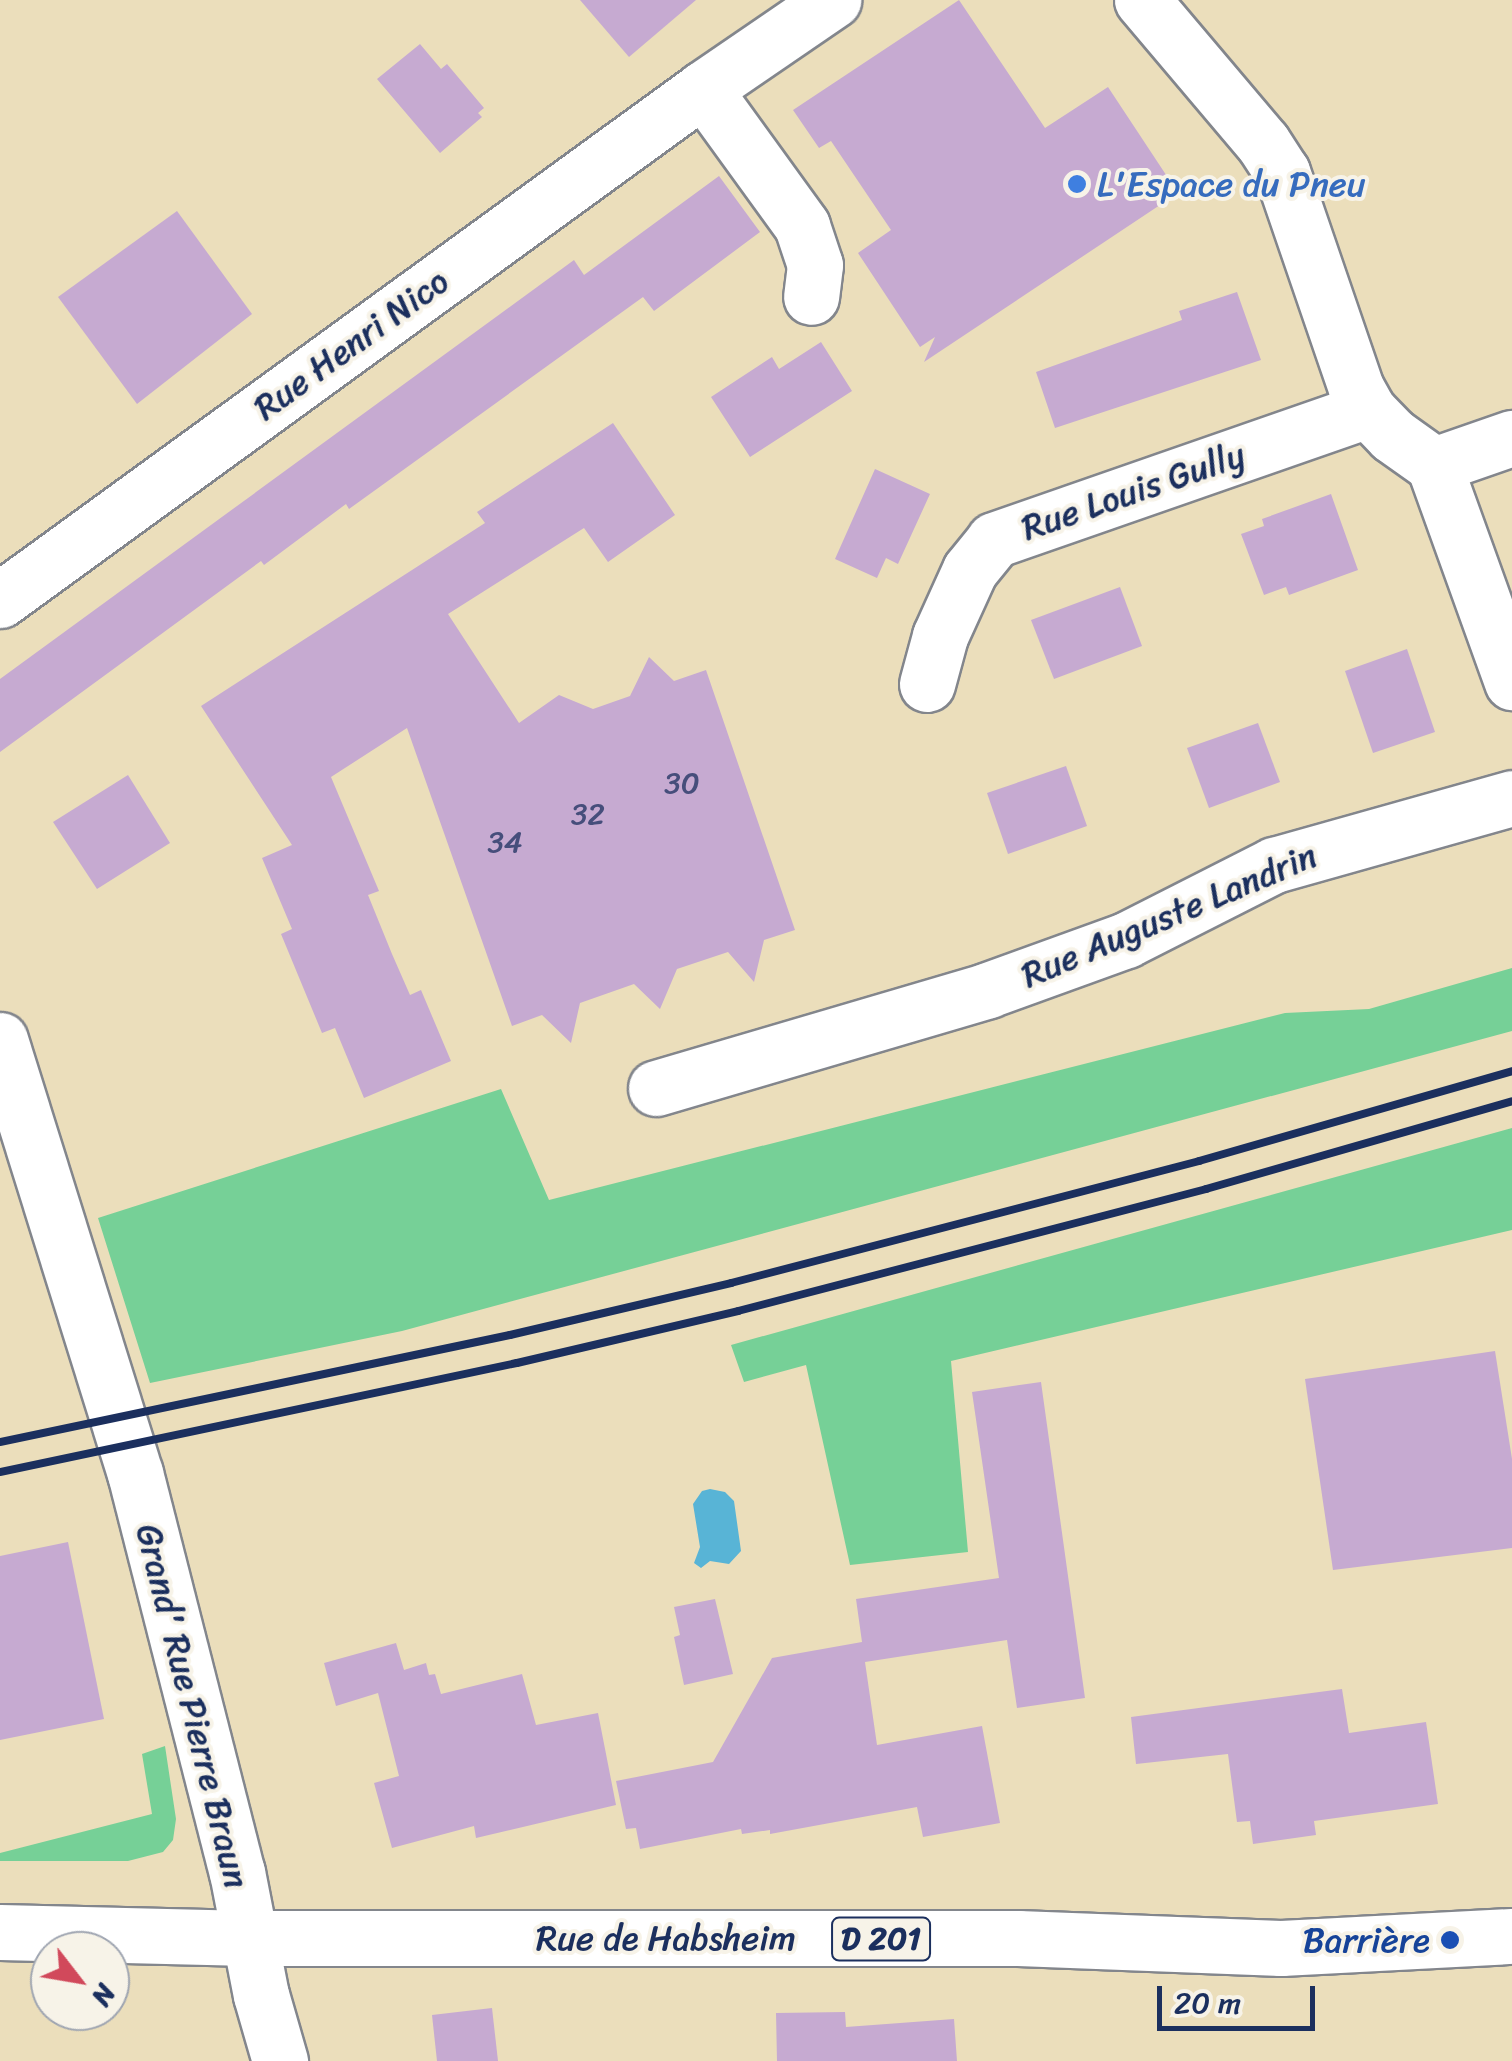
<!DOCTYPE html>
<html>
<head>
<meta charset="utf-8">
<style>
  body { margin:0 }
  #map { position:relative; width:1512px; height:2061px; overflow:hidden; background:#ebdebb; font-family:Sriracha,sans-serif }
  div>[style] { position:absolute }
  .green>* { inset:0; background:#76d097 }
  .water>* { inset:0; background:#58b4d6 }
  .building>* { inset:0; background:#c6aad1 }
  .roads { filter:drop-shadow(2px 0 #83868c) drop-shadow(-2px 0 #83868c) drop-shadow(0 2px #83868c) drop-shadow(0 -2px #83868c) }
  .minor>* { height:55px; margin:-27.5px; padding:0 27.5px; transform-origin:27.5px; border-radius:27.5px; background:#fff }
  .major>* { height:55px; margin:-27.5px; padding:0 27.5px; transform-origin:27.5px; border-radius:27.5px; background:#fff }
  .rail>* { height:8px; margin:-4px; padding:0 4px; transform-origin:4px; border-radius:4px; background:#1b2f5e }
  .dots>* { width:28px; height:28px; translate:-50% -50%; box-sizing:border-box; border:5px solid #f7f3e8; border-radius:50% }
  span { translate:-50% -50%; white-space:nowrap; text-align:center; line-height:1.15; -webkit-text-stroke:8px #f7f3e8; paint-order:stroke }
  .number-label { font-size:30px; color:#464e7b }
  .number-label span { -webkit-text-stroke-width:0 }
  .shield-label span { padding:2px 8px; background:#f7f3e8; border:2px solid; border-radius:8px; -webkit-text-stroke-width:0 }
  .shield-label { font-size:32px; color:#1b2f5e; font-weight:700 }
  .shop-label { font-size:35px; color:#366cbe }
  .left { translate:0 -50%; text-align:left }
  .street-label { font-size:35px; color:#1b2f5e }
  .transit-label { font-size:35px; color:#164399 }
  .right { translate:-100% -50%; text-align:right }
  .north { position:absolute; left:30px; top:1931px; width:100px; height:100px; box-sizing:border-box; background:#f7f3e8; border:2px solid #9fa5b1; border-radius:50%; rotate:121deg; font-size:28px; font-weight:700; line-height:40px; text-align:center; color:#1b2f5e }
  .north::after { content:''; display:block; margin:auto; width:35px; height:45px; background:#d1495b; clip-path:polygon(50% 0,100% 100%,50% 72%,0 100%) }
  .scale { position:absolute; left:1157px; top:1986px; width:158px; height:45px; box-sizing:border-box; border:5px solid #1b2f5e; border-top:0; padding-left:12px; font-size:30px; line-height:35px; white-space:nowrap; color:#1b2f5e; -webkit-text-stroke:8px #f7f3e8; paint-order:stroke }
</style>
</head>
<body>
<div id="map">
  <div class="green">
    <i style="clip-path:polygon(1512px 968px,1512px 1031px,402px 1331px,150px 1383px,98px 1218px,501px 1089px,549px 1200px,1285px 1013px,1369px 1009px)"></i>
    <i style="clip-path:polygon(1512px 1128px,1512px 1230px,951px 1361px,968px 1552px,850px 1565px,806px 1365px,744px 1382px,731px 1345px)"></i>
    <i style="clip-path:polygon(165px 1746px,176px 1819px,173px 1840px,163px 1852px,128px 1861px,0 1861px,0 1853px,152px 1814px,142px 1754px)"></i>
  </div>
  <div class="water">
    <i style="clip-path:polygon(710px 1489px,725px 1492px,734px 1501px,741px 1551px,729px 1564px,710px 1561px,701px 1568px,694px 1563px,700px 1547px,693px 1504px,702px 1491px)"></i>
  </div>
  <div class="building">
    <i style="clip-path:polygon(580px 0,696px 0,629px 57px)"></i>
    <i style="clip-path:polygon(959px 0,1045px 128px,1108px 87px,1178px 193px,924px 362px,935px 337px,920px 347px,858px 253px,891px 230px,831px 141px,819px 148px,793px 110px)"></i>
    <i style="clip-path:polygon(420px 44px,441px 69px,447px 64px,484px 108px,478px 113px,482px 117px,440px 153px,377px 79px)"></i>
    <i style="clip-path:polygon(719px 176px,760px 232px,654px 311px,643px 297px,349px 509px,346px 504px,264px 565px,261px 561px,0 752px,0 679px,574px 260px,584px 275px)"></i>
    <i style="clip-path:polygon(177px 211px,252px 314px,137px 404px,58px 297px)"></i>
    <i style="clip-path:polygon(1237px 292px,1261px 360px,1055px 428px,1036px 372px,1182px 320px,1179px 311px)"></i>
    <i style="clip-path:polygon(821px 342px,852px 391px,750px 457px,711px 397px,772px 357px,779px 369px)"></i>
    <i style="clip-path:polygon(613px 423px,675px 515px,608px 562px,584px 528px,448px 614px,519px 723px,559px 695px,593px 709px,630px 696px,649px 657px,674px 681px,706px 670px,795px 930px,764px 940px,754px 982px,728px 952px,677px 969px,660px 1009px,634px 984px,580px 1003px,571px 1043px,542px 1015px,512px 1026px,407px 728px,331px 777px,379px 891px,368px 895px,392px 954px,410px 995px,421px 990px,451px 1061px,364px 1098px,335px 1028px,322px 1033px,281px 934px,292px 929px,262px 858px,292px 845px,201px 706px,485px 523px,477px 512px)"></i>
    <i style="clip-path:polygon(875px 469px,930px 494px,898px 564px,886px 558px,877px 578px,835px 559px)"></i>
    <i style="clip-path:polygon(1331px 494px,1358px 570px,1289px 595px,1286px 587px,1264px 595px,1241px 534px,1264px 526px,1262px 519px)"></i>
    <i style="clip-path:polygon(1120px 587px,1142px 646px,1054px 679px,1031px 620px)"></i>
    <i style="clip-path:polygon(1407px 649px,1435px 732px,1373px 753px,1345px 671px)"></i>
    <i style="clip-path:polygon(1258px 723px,1280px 782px,1209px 808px,1187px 748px)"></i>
    <i style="clip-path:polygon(1066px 766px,1087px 826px,1008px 854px,987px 793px)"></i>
    <i style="clip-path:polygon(128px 775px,170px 843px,97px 889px,53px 822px)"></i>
    <i style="clip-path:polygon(1495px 1351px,1512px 1459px,1512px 1548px,1333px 1570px,1305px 1379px)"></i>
    <i style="clip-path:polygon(1041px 1382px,1085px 1698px,1017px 1708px,1007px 1640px,865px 1662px,877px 1745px,982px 1726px,1000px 1823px,923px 1837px,917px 1807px,770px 1834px,770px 1830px,742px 1834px,741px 1829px,640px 1849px,636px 1828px,626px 1829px,616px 1781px,713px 1762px,772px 1658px,862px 1642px,856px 1599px,999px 1578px,972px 1392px)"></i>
    <i style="clip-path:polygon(68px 1542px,104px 1719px,0 1740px,0 1556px)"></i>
    <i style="clip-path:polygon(715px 1599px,733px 1674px,684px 1685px,674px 1637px,680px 1635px,674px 1607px)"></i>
    <i style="clip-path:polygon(396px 1643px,404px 1670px,426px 1663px,429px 1675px,435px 1674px,441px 1694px,522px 1674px,536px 1725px,598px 1713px,616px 1805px,476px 1838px,474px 1826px,392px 1848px,374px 1783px,399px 1776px,378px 1693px,336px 1706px,324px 1663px)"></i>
    <i style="clip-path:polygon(1342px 1689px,1349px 1733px,1426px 1722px,1438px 1804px,1314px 1821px,1316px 1835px,1253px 1844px,1250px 1821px,1237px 1822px,1228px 1754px,1136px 1764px,1131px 1717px)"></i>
    <i style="clip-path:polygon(492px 2008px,498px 2061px,437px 2061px,432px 2015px)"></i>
    <i style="clip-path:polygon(845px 2012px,846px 2027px,954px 2019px,957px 2061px,777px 2061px,776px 2013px)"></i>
  </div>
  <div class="roads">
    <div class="minor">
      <i style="left:1142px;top:0;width:187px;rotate:49.8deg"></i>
      <i style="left:1263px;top:143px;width:35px;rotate:57deg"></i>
      <i style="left:1282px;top:172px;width:228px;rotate:71.1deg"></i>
      <i style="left:1356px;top:388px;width:25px;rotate:61deg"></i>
      <i style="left:1368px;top:410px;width:35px;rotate:46deg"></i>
      <i style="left:1392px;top:435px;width:52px;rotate:35.5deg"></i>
      <i style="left:1434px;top:465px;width:231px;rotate:70.2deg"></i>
      <i style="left:703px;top:89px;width:169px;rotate:54.1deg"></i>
      <i style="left:802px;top:226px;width:41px;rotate:71.6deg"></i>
      <i style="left:815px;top:265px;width:32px;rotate:97deg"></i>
      <i style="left:1434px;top:465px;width:83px;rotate:-19.1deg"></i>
      <i style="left:0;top:600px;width:869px;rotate:-36.01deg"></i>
      <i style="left:703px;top:89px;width:158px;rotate:-34.4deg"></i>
      <i style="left:927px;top:684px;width:50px;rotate:-74.8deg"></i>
      <i style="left:940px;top:636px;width:72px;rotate:-65.6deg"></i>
      <i style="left:970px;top:570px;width:38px;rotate:-51deg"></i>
      <i style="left:994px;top:540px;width:396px;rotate:-19.2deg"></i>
      <i style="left:0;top:1040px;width:454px;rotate:72.7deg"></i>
      <i style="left:135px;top:1473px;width:412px;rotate:75.7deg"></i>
      <i style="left:237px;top:1872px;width:125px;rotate:79deg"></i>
      <i style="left:261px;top:1995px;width:69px;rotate:73.9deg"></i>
      <i style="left:656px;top:1088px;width:346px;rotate:-16.4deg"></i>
      <i style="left:988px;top:990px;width:147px;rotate:-19.9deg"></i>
      <i style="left:1126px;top:940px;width:166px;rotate:-26.9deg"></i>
      <i style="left:1274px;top:865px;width:247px;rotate:-15.7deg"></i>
    </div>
    <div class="major">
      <i style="left:0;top:1932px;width:249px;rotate:1.4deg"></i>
      <i style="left:249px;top:1938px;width:769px"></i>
      <i style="left:1018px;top:1938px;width:263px;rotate:2.2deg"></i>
      <i style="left:1281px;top:1948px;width:231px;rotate:-3deg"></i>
    </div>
  </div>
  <div class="rail">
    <i style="left:0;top:1442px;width:521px;rotate:-11.85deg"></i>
    <i style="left:510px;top:1335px;width:227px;rotate:-13.2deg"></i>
    <i style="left:731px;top:1283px;width:484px;rotate:-14.6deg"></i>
    <i style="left:1199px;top:1161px;width:326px;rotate:-16deg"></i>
    <i style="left:0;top:1472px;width:528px;rotate:-11.91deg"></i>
    <i style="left:517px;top:1363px;width:227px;rotate:-13.2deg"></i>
    <i style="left:738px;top:1311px;width:484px;rotate:-14.6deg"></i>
    <i style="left:1206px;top:1189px;width:318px;rotate:-16deg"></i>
  </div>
  <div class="dots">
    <i style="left:1077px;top:184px;background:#3f7fe0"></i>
    <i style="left:1450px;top:1940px;background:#1a4fb4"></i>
  </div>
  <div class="number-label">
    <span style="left:682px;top:783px">30</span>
    <span style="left:588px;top:814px">32</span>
    <span style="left:505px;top:842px">34</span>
  </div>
  <div class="shield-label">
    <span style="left:881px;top:1939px">D 201</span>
  </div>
  <div class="shop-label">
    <span class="left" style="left:1097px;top:184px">L'Espace du Pneu</span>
  </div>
  <div class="street-label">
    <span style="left:351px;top:344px;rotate:-36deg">Rue Henri Nico</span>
    <span style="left:1133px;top:491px;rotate:-19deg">Rue Louis Gully</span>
    <span style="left:1169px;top:915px;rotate:-23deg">Rue Auguste Landrin</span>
    <span style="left:193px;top:1706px;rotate:76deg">Grand' Rue Pierre Braun</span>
    <span style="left:666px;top:1938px">Rue de Habsheim</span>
  </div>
  <div class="transit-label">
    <span class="right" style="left:1430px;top:1940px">Barrière</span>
  </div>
  <div class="north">N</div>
  <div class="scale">20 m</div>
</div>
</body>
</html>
